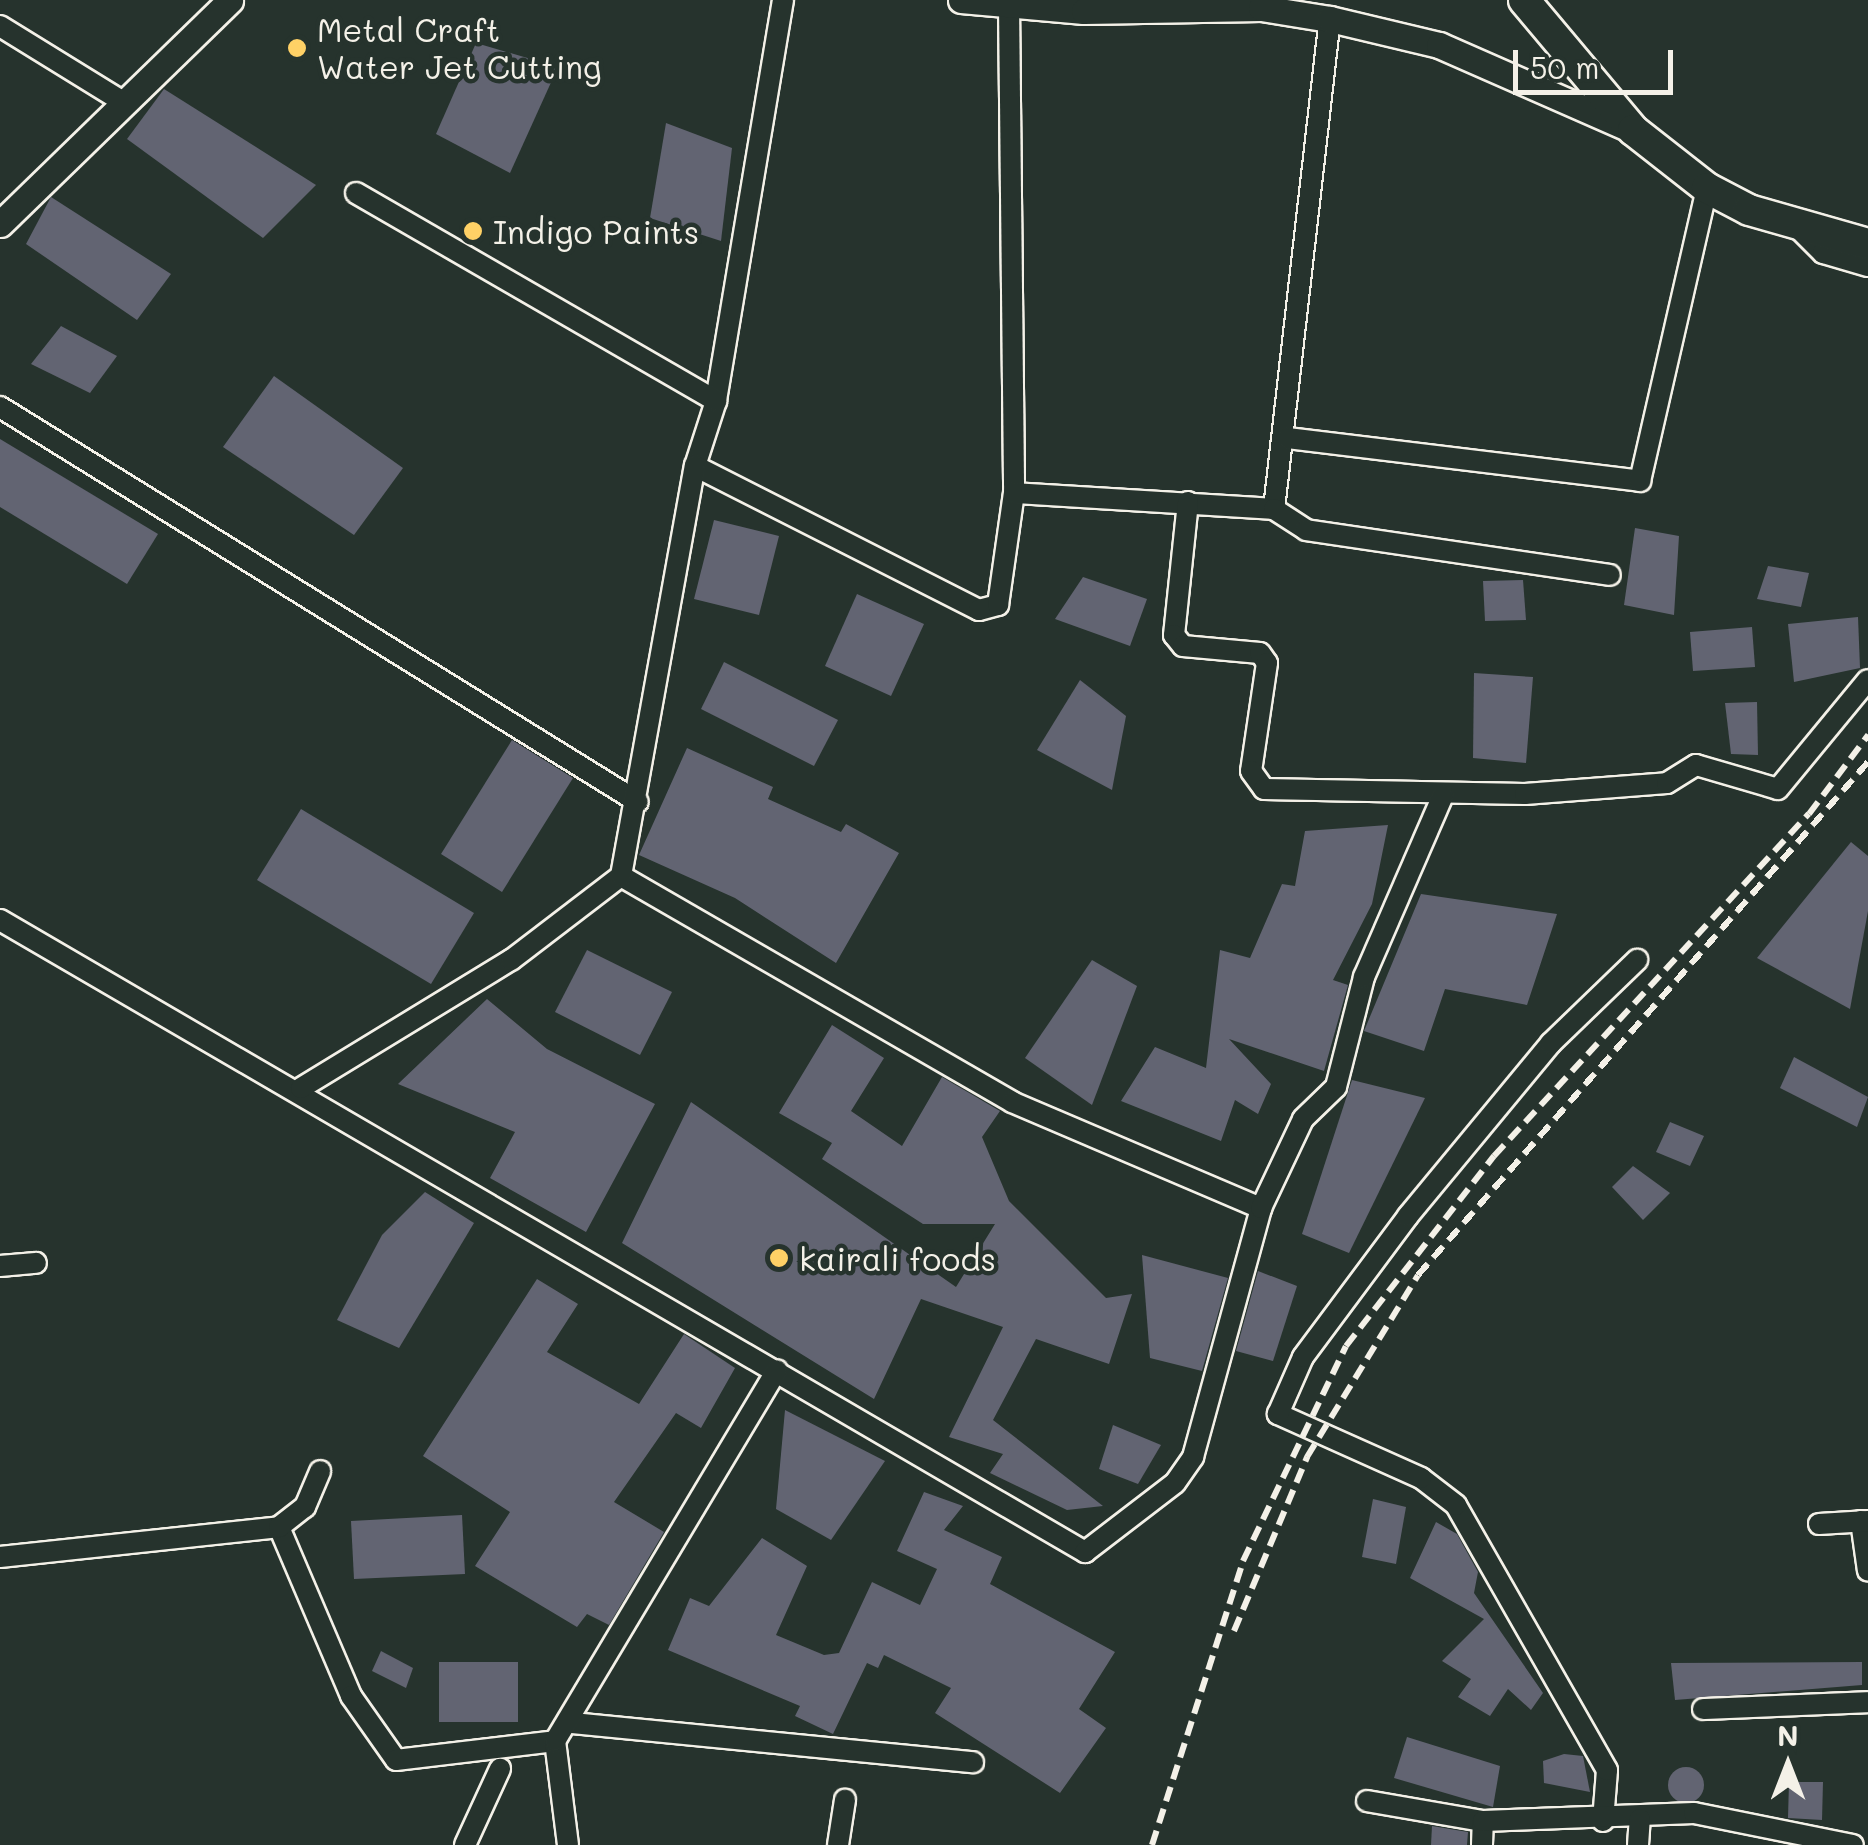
<!DOCTYPE html>
<html>
<head>
<meta charset="utf-8">
<style>
  body { margin:0 }
  #map { position:relative; width:1868px; height:1845px; overflow:hidden; background:#26332d; font-family:Mali,sans-serif }
  div>[style] { position:absolute }
  .building>* { inset:0; background:#626472 }
  .round { border-radius:50% }
  .roads { filter:drop-shadow(2px 0 #f4f1e8) drop-shadow(-2px 0 #f4f1e8) drop-shadow(0 2px #f4f1e8) drop-shadow(0 -2px #f4f1e8) }
  .minor>* { height:20px; margin:-10px; padding:0 10px; transform-origin:10px; border-radius:10px; background:#26332d }
  .tertiary>* { height:25px; margin:-12.5px; padding:0 12.5px; transform-origin:12.5px; border-radius:12.5px; background:#26332d }
  .secondary>* { height:30px; margin:-15px; padding:0 15px; transform-origin:15px; border-radius:15px; background:#26332d }
  .rail>* { height:6px; margin-top:-3px; transform-origin:0; background:repeating-linear-gradient(90deg,#f4f1e8 0 15px,transparent 0 23px) }
  .dots>* { width:28px; height:28px; translate:-50% -50%; box-sizing:border-box; border:5px solid #26332d; border-radius:50% }
  span { translate:-50% -50%; white-space:nowrap; text-align:center; line-height:1.15; -webkit-text-stroke:9px #26332d; paint-order:stroke }
  .poi-label { font-size:32px; color:#f4f1e8 }
  .left { translate:0 -50%; text-align:left }
  .north { position:absolute; left:1738px; top:1715px; width:100px; height:100px; -webkit-text-stroke:8px #26332d; paint-order:stroke; rotate:0deg; font-size:28px; font-weight:700; line-height:40px; text-align:center; color:#f4f1e8 }
  .north::after { content:''; display:block; margin:auto; width:35px; height:45px; background:#f4f1e8; clip-path:polygon(50% 0,100% 100%,50% 72%,0 100%) }
  .scale { position:absolute; left:1513px; top:50px; width:160px; height:45px; box-sizing:border-box; border:5px solid #f4f1e8; border-top:0; padding-left:12px; font-size:30px; line-height:35px; white-space:nowrap; color:#f4f1e8; -webkit-text-stroke:8px #26332d; paint-order:stroke }
</style>
</head>
<body>
<div id="map">
  <div class="building">
    <i style="clip-path:polygon(476px 43px,558px 67px,510px 173px,436px 134px)"></i>
    <i style="clip-path:polygon(164px 89px,316px 185px,263px 238px,127px 139px)"></i>
    <i style="clip-path:polygon(666px 123px,732px 148px,721px 241px,650px 218px)"></i>
    <i style="clip-path:polygon(51px 197px,171px 274px,137px 320px,26px 244px)"></i>
    <i style="clip-path:polygon(61px 326px,117px 356px,90px 393px,31px 364px)"></i>
    <i style="clip-path:polygon(274px 376px,403px 468px,354px 535px,223px 447px)"></i>
    <i style="clip-path:polygon(0 439px,158px 534px,127px 584px,0 507px)"></i>
    <i style="clip-path:polygon(714px 520px,779px 536px,759px 615px,694px 599px)"></i>
    <i style="clip-path:polygon(1635px 528px,1679px 536px,1674px 615px,1624px 605px)"></i>
    <i style="clip-path:polygon(1768px 566px,1809px 573px,1801px 607px,1757px 599px)"></i>
    <i style="clip-path:polygon(1083px 577px,1147px 599px,1130px 646px,1055px 619px)"></i>
    <i style="clip-path:polygon(1523px 580px,1526px 620px,1485px 621px,1483px 581px)"></i>
    <i style="clip-path:polygon(857px 594px,924px 624px,891px 696px,825px 666px)"></i>
    <i style="clip-path:polygon(1858px 617px,1860px 668px,1794px 682px,1788px 624px)"></i>
    <i style="clip-path:polygon(1752px 627px,1755px 667px,1693px 671px,1690px 632px)"></i>
    <i style="clip-path:polygon(724px 662px,838px 720px,814px 766px,701px 709px)"></i>
    <i style="clip-path:polygon(1474px 673px,1533px 677px,1526px 763px,1473px 758px)"></i>
    <i style="clip-path:polygon(1080px 680px,1126px 716px,1112px 790px,1037px 750px)"></i>
    <i style="clip-path:polygon(1757px 702px,1758px 755px,1731px 754px,1725px 703px)"></i>
    <i style="clip-path:polygon(512px 740px,573px 778px,502px 892px,441px 854px)"></i>
    <i style="clip-path:polygon(687px 748px,773px 787px,768px 799px,841px 832px,846px 824px,899px 853px,836px 963px,735px 898px,639px 855px)"></i>
    <i style="clip-path:polygon(301px 809px,474px 913px,431px 984px,257px 880px)"></i>
    <i style="clip-path:polygon(1388px 825px,1372px 904px,1333px 980px,1348px 985px,1324px 1071px,1229px 1039px,1271px 1084px,1258px 1114px,1235px 1100px,1221px 1141px,1121px 1101px,1155px 1047px,1206px 1068px,1220px 950px,1250px 958px,1282px 884px,1295px 886px,1305px 831px)"></i>
    <i style="clip-path:polygon(1851px 842px,1868px 856px,1868px 911px,1850px 1009px,1757px 958px)"></i>
    <i style="clip-path:polygon(1421px 894px,1557px 914px,1527px 1005px,1445px 989px,1424px 1051px,1364px 1031px)"></i>
    <i style="clip-path:polygon(587px 950px,672px 992px,640px 1055px,555px 1012px)"></i>
    <i style="clip-path:polygon(1092px 960px,1137px 986px,1092px 1105px,1025px 1058px)"></i>
    <i style="clip-path:polygon(487px 999px,547px 1049px,655px 1104px,586px 1232px,490px 1178px,515px 1132px,398px 1084px)"></i>
    <i style="clip-path:polygon(832px 1025px,884px 1058px,851px 1111px,902px 1146px,942px 1077px,1000px 1111px,982px 1137px,1009px 1201px,1106px 1298px,1132px 1294px,1109px 1364px,1036px 1339px,993px 1420px,1103px 1506px,1067px 1510px,990px 1473px,1003px 1454px,949px 1437px,1003px 1327px,921px 1299px,874px 1399px,622px 1243px,691px 1102px,956px 1287px,995px 1224px,923px 1224px,822px 1159px,832px 1143px,779px 1113px)"></i>
    <i style="clip-path:polygon(1794px 1057px,1868px 1097px,1857px 1127px,1780px 1088px)"></i>
    <i style="clip-path:polygon(1352px 1080px,1425px 1098px,1349px 1253px,1302px 1234px)"></i>
    <i style="clip-path:polygon(1670px 1122px,1704px 1136px,1690px 1166px,1656px 1152px)"></i>
    <i style="clip-path:polygon(1633px 1166px,1670px 1193px,1643px 1220px,1612px 1187px)"></i>
    <i style="clip-path:polygon(425px 1192px,474px 1223px,399px 1348px,337px 1320px,382px 1235px)"></i>
    <i style="clip-path:polygon(1142px 1255px,1228px 1278px,1202px 1371px,1150px 1358px)"></i>
    <i style="clip-path:polygon(1258px 1271px,1297px 1286px,1273px 1361px,1236px 1351px)"></i>
    <i style="clip-path:polygon(537px 1279px,578px 1304px,547px 1352px,639px 1404px,684px 1334px,735px 1368px,701px 1428px,676px 1413px,614px 1502px,664px 1532px,609px 1625px,587px 1614px,577px 1627px,475px 1566px,510px 1512px,423px 1456px)"></i>
    <i style="clip-path:polygon(785px 1410px,885px 1461px,831px 1540px,776px 1509px)"></i>
    <i style="clip-path:polygon(1113px 1425px,1161px 1445px,1138px 1484px,1099px 1469px)"></i>
    <i style="clip-path:polygon(924px 1492px,963px 1506px,944px 1530px,1002px 1557px,990px 1584px,1115px 1652px,1079px 1709px,1106px 1728px,1060px 1793px,935px 1713px,951px 1688px,884px 1655px,878px 1668px,867px 1663px,833px 1734px,795px 1716px,800px 1706px,668px 1650px,690px 1598px,709px 1606px,762px 1538px,807px 1566px,776px 1635px,824px 1655px,839px 1653px,872px 1582px,920px 1605px,937px 1569px,897px 1551px)"></i>
    <i style="clip-path:polygon(1373px 1499px,1406px 1507px,1396px 1564px,1362px 1557px)"></i>
    <i style="clip-path:polygon(462px 1515px,465px 1574px,354px 1579px,351px 1521px)"></i>
    <i style="clip-path:polygon(1436px 1522px,1457px 1534px,1478px 1572px,1474px 1593px,1543px 1693px,1531px 1710px,1508px 1689px,1490px 1716px,1458px 1697px,1471px 1679px,1442px 1661px,1484px 1619px,1410px 1578px)"></i>
    <i style="clip-path:polygon(381px 1651px,413px 1668px,406px 1688px,372px 1671px)"></i>
    <i style="clip-path:polygon(439px 1662px,518px 1662px,518px 1722px,439px 1722px)"></i>
    <i style="clip-path:polygon(1862px 1662px,1862px 1685px,1675px 1700px,1671px 1663px)"></i>
    <i style="clip-path:polygon(1407px 1737px,1500px 1766px,1493px 1807px,1394px 1778px)"></i>
    <i style="clip-path:polygon(1564px 1754px,1583px 1756px,1590px 1792px,1544px 1783px,1543px 1761px)"></i>
    <i class="round" style="left:1668px;top:1767px;width:36px;height:36px"></i>
    <i style="clip-path:polygon(1789px 1782px,1823px 1782px,1822px 1820px,1788px 1818px)"></i>
    <i style="clip-path:polygon(1432px 1826px,1468px 1832px,1467px 1845px,1431px 1845px)"></i>
  </div>
  <div class="roads">
    <div class="minor">
      <i style="left:783px;top:0;width:407px;rotate:99.5deg"></i>
      <i style="left:716px;top:401px;width:68px;rotate:107.9deg"></i>
      <i style="left:695px;top:466px;width:318px;rotate:26.9deg"></i>
      <i style="left:979px;top:610px;width:20px;rotate:-15deg"></i>
      <i style="left:998px;top:605px;width:113px;rotate:-81.9deg"></i>
      <i style="left:1009px;top:4px;width:489px;rotate:89.4deg"></i>
      <i style="left:1014px;top:493px;width:260px;rotate:3.5deg"></i>
      <i style="left:1274px;top:509px;width:493px;rotate:-83.5deg"></i>
      <i style="left:0;top:26px;width:141px;rotate:31.7deg"></i>
      <i style="left:356px;top:193px;width:416px;rotate:30deg"></i>
      <i style="left:1795px;top:225px;width:40px;rotate:45deg"></i>
      <i style="left:1823px;top:253px;width:47px;rotate:16.1deg"></i>
      <i style="left:0;top:407px;width:750px;rotate:31.76deg"></i>
      <i style="left:1287px;top:438px;width:356px;rotate:6.9deg"></i>
      <i style="left:1640px;top:481px;width:301px;rotate:-77.1deg"></i>
      <i style="left:1188px;top:502px;width:134px;rotate:96deg"></i>
      <i style="left:1174px;top:635px;width:14px;rotate:51deg"></i>
      <i style="left:1183px;top:646px;width:77px;rotate:5.2deg"></i>
      <i style="left:1260px;top:653px;width:12px;rotate:55deg"></i>
      <i style="left:1267px;top:663px;width:109px;rotate:98.4deg"></i>
      <i style="left:1251px;top:771px;width:22px;rotate:54deg"></i>
      <i style="left:1264px;top:789px;width:261px;rotate:1.1deg"></i>
      <i style="left:1525px;top:794px;width:142px;rotate:-4.4deg"></i>
      <i style="left:1667px;top:783px;width:34px;rotate:-32deg"></i>
      <i style="left:1696px;top:765px;width:85px;rotate:16.3deg"></i>
      <i style="left:1778px;top:789px;width:141px;rotate:-50.5deg"></i>
      <i style="left:1274px;top:509px;width:38px;rotate:33deg"></i>
      <i style="left:1306px;top:530px;width:307px;rotate:8.4deg"></i>
      <i style="left:621px;top:876px;width:452px;rotate:30deg"></i>
      <i style="left:1012px;top:1102px;width:271px;rotate:23.1deg"></i>
      <i style="left:0;top:920px;width:1256px;rotate:30.22deg"></i>
      <i style="left:1085px;top:1552px;width:113px;rotate:-37.5deg"></i>
      <i style="left:1175px;top:1483px;width:32px;rotate:-55deg"></i>
      <i style="left:1193px;top:1457px;width:258px;rotate:-74.7deg"></i>
      <i style="left:1261px;top:1208px;width:98px;rotate:-64.7deg"></i>
      <i style="left:1303px;top:1119px;width:46px;rotate:-44.1deg"></i>
      <i style="left:1336px;top:1087px;width:114px;rotate:-75.7deg"></i>
      <i style="left:1364px;top:977px;width:198px;rotate:-66.5deg"></i>
      <i style="left:301px;top:1088px;width:246px;rotate:-31.4deg"></i>
      <i style="left:511px;top:960px;width:138px;rotate:-37.4deg"></i>
      <i style="left:621px;top:876px;width:417px;rotate:-79.8deg"></i>
      <i style="left:0;top:1266px;width:36px;rotate:-5deg"></i>
      <i style="left:1861px;top:1521px;width:50px;rotate:82deg"></i>
      <i style="left:1819px;top:1524px;width:49px;rotate:-3.5deg"></i>
      <i style="left:279px;top:1527px;width:184px;rotate:66.9deg"></i>
      <i style="left:351px;top:1696px;width:78px;rotate:54.9deg"></i>
      <i style="left:396px;top:1760px;width:160px;rotate:-6.8deg"></i>
      <i style="left:0;top:1557px;width:281px;rotate:-6.1deg"></i>
      <i style="left:279px;top:1527px;width:33px;rotate:-38deg"></i>
      <i style="left:305px;top:1507px;width:39px;rotate:-67deg"></i>
      <i style="left:1703px;top:1709px;width:165px;rotate:-2.4deg"></i>
      <i style="left:572px;top:1723px;width:403px;rotate:5.6deg"></i>
      <i style="left:1367px;top:1801px;width:118px;rotate:9.8deg"></i>
      <i style="left:1603px;top:1821px;width:51px;rotate:-85.5deg"></i>
      <i style="left:1607px;top:1770px;width:305px;rotate:-119.7deg"></i>
      <i style="left:1456px;top:1505px;width:44px;rotate:-142.4deg"></i>
      <i style="left:1421px;top:1478px;width:157px;rotate:-155.9deg"></i>
      <i style="left:1278px;top:1414px;width:62px;rotate:-66.3deg"></i>
      <i style="left:1303px;top:1357px;width:176px;rotate:-53.3deg"></i>
      <i style="left:1408px;top:1216px;width:224px;rotate:-50.4deg"></i>
      <i style="left:1551px;top:1043px;width:120px;rotate:-44deg"></i>
      <i style="left:465px;top:1845px;width:84px;rotate:-65.3deg"></i>
      <i style="left:568px;top:1845px;width:105px;rotate:-97.1deg"></i>
      <i style="left:555px;top:1741px;width:432px;rotate:-59.1deg"></i>
      <i style="left:838px;top:1845px;width:46px;rotate:-81.2deg"></i>
      <i style="left:1482px;top:1845px;width:24px;rotate:-88deg"></i>
      <i style="left:1483px;top:1821px;width:211px;rotate:-2.2deg"></i>
      <i style="left:1694px;top:1813px;width:162px;rotate:11.4deg"></i>
      <i style="left:1638px;top:1845px;width:26px;rotate:-86deg"></i>
    </div>
    <div class="tertiary">
      <i style="left:961px;top:0;width:123px;rotate:5.1deg"></i>
      <i style="left:1084px;top:11px;width:177px;rotate:-1deg"></i>
      <i style="left:1261px;top:8px;width:70px;rotate:9.1deg"></i>
      <i style="left:1330px;top:19px;width:112px;rotate:13.4deg"></i>
      <i style="left:1439px;top:45px;width:212px;rotate:23.7deg"></i>
      <i style="left:0;top:224px;width:321px;rotate:-44.2deg"></i>
    </div>
    <div class="secondary">
      <i style="left:1524px;top:0;width:170px;rotate:50deg"></i>
      <i style="left:1633px;top:130px;width:94px;rotate:38.1deg"></i>
      <i style="left:1707px;top:188px;width:47px;rotate:27.6deg"></i>
      <i style="left:1749px;top:210px;width:124px;rotate:15.9deg"></i>
    </div>
  </div>
  <div class="rail">
    <i style="left:1234px;top:1631px;width:189px;rotate:-67.2deg"></i>
    <i style="left:1307px;top:1457px;width:213px;rotate:-58.6deg"></i>
    <i style="left:1418px;top:1275px;width:682px;rotate:-48.74deg"></i>
    <i style="left:1152px;top:1845px;width:298px;rotate:-72.2deg"></i>
    <i style="left:1243px;top:1561px;width:238px;rotate:-64.4deg"></i>
    <i style="left:1346px;top:1346px;width:241px;rotate:-52.1deg"></i>
    <i style="left:1494px;top:1156px;width:465px;rotate:-47.4deg"></i>
    <i style="left:1809px;top:814px;width:99px;rotate:-53.2deg"></i>
  </div>
  <div class="dots">
    <i style="left:297px;top:48px;background:#ffd166"></i>
    <i style="left:473px;top:231px;background:#ffd166"></i>
    <i style="left:779px;top:1258px;background:#ffd166"></i>
  </div>
  <div class="poi-label">
    <span class="left" style="left:317px;top:48px">Metal Craft<br>Water Jet Cutting</span>
    <span class="left" style="left:493px;top:231px">Indigo Paints</span>
    <span class="left" style="left:799px;top:1258px">kairali foods</span>
  </div>
  <div class="north">N</div>
  <div class="scale">50 m</div>
</div>
</body>
</html>
